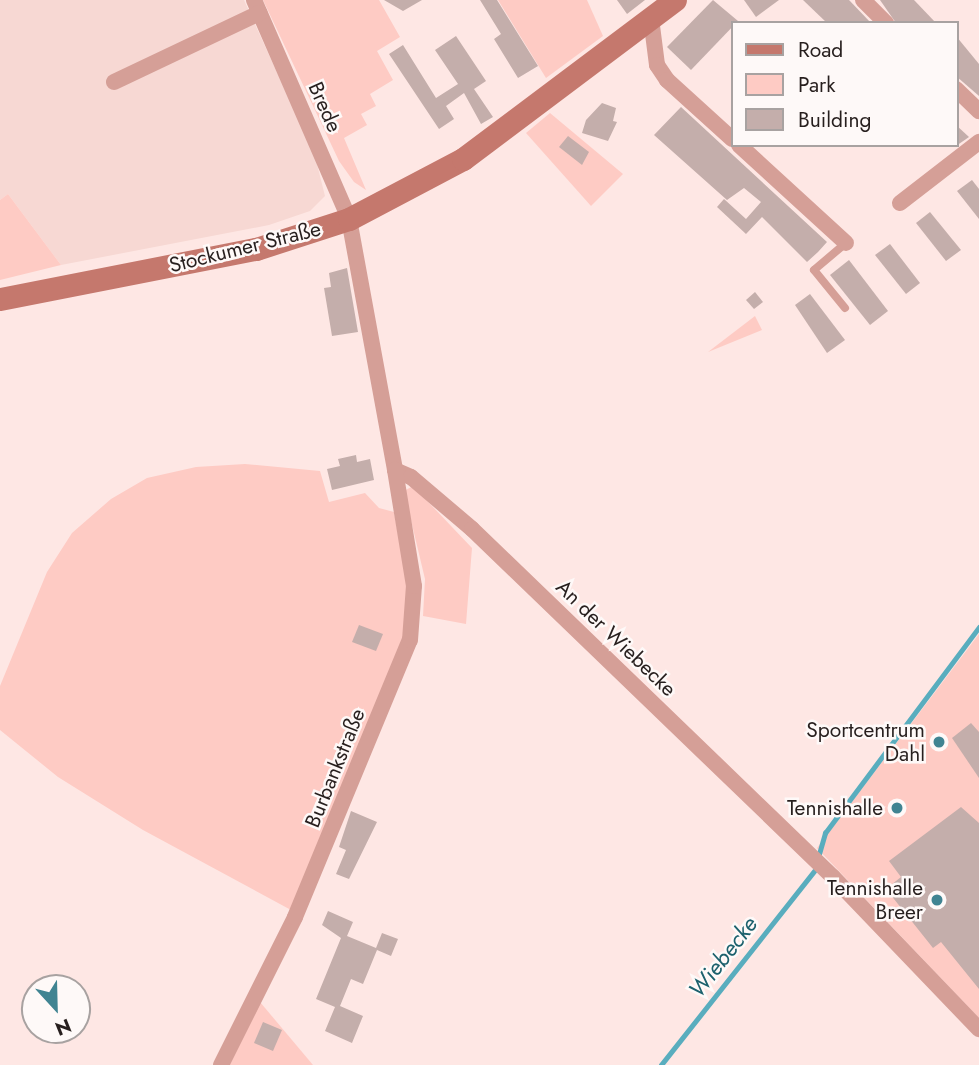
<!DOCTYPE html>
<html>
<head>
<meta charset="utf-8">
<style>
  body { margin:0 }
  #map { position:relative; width:979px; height:1065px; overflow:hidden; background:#fee7e4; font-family:Jost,sans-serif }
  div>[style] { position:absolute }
  .built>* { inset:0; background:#f7d8d3 }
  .green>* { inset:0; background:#fecbc4 }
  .stream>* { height:4.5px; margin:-2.25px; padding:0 2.25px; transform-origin:2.25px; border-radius:2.25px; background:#59adbe }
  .building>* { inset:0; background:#c4aeab }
  .service>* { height:8px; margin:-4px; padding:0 4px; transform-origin:4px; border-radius:4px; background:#d59f97 }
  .minor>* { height:16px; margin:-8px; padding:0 8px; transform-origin:8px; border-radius:8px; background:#d59f97 }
  .secondary>* { height:23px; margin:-11.5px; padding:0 11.5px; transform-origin:11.5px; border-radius:11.5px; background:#c5786d }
  .dots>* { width:19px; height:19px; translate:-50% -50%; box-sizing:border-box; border:4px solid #fef9f8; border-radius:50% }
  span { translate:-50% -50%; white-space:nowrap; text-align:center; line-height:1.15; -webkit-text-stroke:5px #fef9f8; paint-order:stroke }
  .street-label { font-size:21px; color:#271f1e }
  .poi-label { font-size:21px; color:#271f1e }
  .right { translate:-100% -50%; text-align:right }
  .water-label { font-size:23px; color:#1c616d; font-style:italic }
  .legend { position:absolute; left:731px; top:21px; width:228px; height:126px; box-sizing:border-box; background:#fef9f8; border:2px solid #a8a2a1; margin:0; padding:9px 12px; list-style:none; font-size:21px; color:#271f1e }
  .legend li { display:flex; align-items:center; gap:14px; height:35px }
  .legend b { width:35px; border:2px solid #a8a2a1 }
  .north { position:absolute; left:21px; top:974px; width:70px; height:70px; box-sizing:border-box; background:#fef9f8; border:2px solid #a8a2a1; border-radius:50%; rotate:158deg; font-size:19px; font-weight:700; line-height:28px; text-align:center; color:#271f1e }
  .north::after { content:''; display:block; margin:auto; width:24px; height:32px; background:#408492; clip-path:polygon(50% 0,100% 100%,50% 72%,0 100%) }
</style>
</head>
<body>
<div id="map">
  <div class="built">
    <i style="clip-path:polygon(0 0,244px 0,315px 156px,325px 196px,310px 211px,269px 225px,61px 265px,8px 194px,0 200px)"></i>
  </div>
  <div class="green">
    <i style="clip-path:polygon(263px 0,379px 0,400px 37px,377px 51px,393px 80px,370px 94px,376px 106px,361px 114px,367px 125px,344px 138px,366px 190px,354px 182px,339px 161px)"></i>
    <i style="clip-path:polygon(498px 0,587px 0,603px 36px,546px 78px)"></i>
    <i style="clip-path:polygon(550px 113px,623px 174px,591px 206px,526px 133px)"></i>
    <i style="clip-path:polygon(8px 194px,61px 265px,0 280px,0 200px)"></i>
    <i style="clip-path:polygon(755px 316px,762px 330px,708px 352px)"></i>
    <i style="clip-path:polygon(245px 464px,320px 471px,329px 502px,365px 493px,379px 508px,394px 512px,408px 589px,405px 632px,291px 910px,143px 830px,58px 777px,0 730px,0 686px,47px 572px,72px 533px,111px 499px,147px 478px,196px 467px)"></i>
    <i style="clip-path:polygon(413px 486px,472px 548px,466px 624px,423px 616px,425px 579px,404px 491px)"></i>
    <i style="clip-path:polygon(979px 634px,979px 1018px,817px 848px)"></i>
    <i style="clip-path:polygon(260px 1002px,313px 1065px,228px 1065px)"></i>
  </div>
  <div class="stream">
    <i style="left:819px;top:854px;width:22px;rotate:-74deg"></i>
    <i style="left:825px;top:833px;width:257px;rotate:-53.2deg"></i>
    <i style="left:661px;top:1065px;width:247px;rotate:-51.7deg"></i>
  </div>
  <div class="building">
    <i style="clip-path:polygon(384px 0,422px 0,403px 11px)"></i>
    <i style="clip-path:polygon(480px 0,497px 0,538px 66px,518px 78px,494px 39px,501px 34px)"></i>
    <i style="clip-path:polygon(617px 0,645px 0,627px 14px)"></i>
    <i style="clip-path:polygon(713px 0,738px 21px,691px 70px,667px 47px)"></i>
    <i style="clip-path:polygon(744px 0,779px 0,756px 17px)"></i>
    <i style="clip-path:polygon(803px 0,849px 0,871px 23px,827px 23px)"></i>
    <i style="clip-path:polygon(880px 0,914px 0,936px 23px,896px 23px)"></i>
    <i style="clip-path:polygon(456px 36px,486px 81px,474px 89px,493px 117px,481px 124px,464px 93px,446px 106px,454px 119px,439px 129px,389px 54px,403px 45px,436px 98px,458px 84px,435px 50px)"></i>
    <i style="clip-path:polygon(956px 36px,979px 64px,979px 96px,956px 76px)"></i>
    <i style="clip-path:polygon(602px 103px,616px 108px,613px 121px,617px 122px,608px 141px,582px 133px,586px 120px)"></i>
    <i style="clip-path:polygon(681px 107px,827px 242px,818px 252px,807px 262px,762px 217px,746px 234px,717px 207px,724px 199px,746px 219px,761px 202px,744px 188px,727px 200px,654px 135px)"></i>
    <i style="clip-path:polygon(956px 125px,969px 137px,956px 146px)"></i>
    <i style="clip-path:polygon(568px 136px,589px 152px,582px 165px,559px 147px)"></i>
    <i style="clip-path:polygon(972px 180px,979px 189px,979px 219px,957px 191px)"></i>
    <i style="clip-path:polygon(930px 212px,961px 250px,946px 261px,916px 223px)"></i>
    <i style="clip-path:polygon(890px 244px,920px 283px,906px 294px,875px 255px)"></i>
    <i style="clip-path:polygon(849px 260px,888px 311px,870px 325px,830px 275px)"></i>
    <i style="clip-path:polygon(347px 268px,358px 332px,332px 336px,324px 288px,331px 287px,329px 273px)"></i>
    <i style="clip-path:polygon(755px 292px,763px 302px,754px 309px,746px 300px)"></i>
    <i style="clip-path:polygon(810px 294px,845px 340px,827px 353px,795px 305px)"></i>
    <i style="clip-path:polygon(356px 455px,357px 462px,370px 459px,374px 480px,332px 490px,327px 469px,340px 466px,338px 459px)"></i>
    <i style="clip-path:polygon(359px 625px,383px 634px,376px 651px,352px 642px)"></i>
    <i style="clip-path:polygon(971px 723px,979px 732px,979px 778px,952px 738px)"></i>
    <i style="clip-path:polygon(961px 807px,979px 823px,979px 989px,941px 942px,933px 948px,886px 889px,901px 877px,889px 861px)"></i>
    <i style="clip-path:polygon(351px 811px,377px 822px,349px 879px,336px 874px,346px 850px,339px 847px)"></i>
    <i style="clip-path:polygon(328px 911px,353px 922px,347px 936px,376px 948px,382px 933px,398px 939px,391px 956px,377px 950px,363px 984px,351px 979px,340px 1006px,363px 1016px,352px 1043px,325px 1031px,335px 1007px,316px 999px,341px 938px,322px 925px)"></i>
    <i style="clip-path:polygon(263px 1022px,282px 1030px,273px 1051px,254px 1043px)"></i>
  </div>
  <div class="service">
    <i style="left:845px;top:308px;width:49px;rotate:-129.2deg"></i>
    <i style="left:814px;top:270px;width:42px;rotate:-40.2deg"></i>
  </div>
  <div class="minor">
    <i style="left:254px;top:0;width:239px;rotate:66.5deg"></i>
    <i style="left:349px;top:219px;width:255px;rotate:79.6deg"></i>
    <i style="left:395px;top:470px;width:17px;rotate:24deg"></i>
    <i style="left:411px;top:477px;width:80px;rotate:40.4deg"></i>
    <i style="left:472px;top:529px;width:501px;rotate:43.95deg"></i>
    <i style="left:833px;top:877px;width:211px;rotate:46.2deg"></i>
    <i style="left:863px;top:0;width:33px;rotate:45deg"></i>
    <i style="left:651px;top:18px;width:47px;rotate:82.7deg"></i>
    <i style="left:657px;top:65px;width:18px;rotate:56deg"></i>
    <i style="left:667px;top:80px;width:88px;rotate:42.2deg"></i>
    <i style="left:114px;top:82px;width:161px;rotate:-25.4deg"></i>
    <i style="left:956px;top:89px;width:32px;rotate:44deg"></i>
    <i style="left:739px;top:145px;width:145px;rotate:42.5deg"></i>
    <i style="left:900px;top:203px;width:100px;rotate:-37.7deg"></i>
    <i style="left:221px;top:1065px;width:165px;rotate:-63.4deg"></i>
    <i style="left:295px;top:917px;width:300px;rotate:-67.5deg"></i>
    <i style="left:410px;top:640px;width:54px;rotate:-85.8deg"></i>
    <i style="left:414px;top:586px;width:118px;rotate:-99.3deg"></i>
  </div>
  <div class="secondary">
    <i style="left:0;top:299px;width:261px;rotate:-11.1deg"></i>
    <i style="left:256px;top:249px;width:98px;rotate:-17.9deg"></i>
    <i style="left:349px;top:219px;width:129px;rotate:-27.8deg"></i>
    <i style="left:463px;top:159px;width:265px;rotate:-36.9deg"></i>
  </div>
  <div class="dots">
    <i style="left:939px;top:742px;background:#408492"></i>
    <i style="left:897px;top:808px;background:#408492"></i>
    <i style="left:937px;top:900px;background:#408492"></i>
  </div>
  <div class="street-label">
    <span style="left:325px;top:107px;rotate:66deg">Brede</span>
    <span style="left:245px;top:247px;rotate:-14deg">Stockumer Straße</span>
    <span style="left:616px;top:638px;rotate:44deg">An der Wiebecke</span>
    <span style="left:335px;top:768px;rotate:-68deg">Burbankstraße</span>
  </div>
  <div class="poi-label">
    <span class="right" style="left:925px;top:742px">Sportcentrum<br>Dahl</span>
    <span class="right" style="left:883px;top:808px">Tennishalle</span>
    <span class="right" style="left:923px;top:900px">Tennishalle<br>Breer</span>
  </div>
  <div class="water-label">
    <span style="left:723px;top:957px;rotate:-52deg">Wiebecke</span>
  </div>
  <ul class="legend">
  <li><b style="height:9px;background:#c5786d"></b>Road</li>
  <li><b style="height:19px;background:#fecbc4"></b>Park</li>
  <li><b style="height:19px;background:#c4aeab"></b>Building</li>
  </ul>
  <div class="north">N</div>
</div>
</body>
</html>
